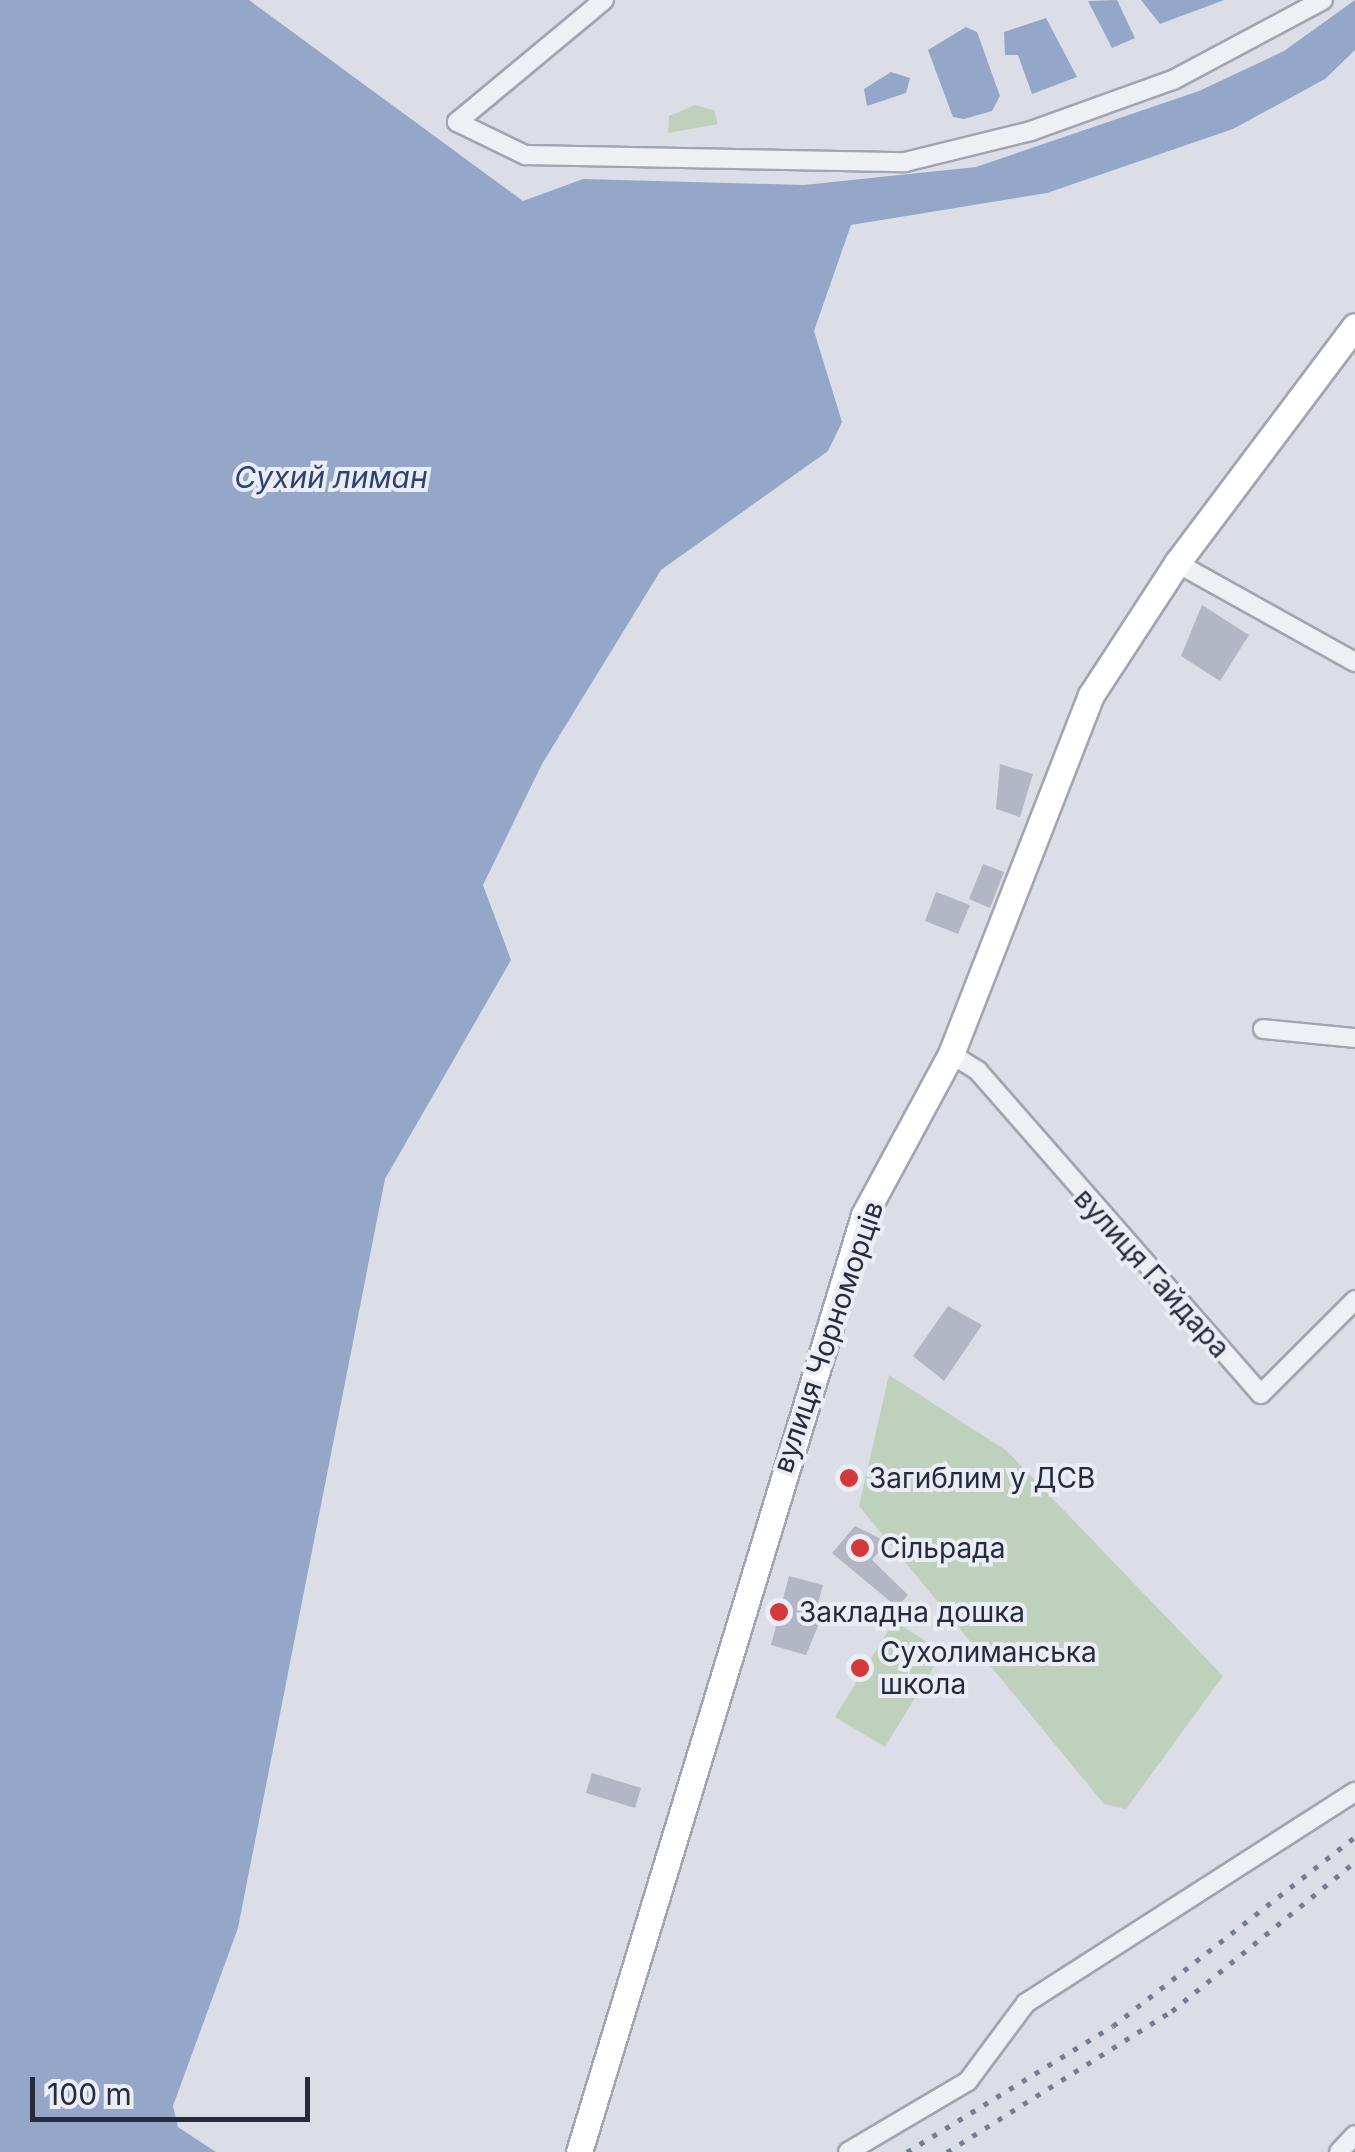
<!DOCTYPE html>
<html>
<head>
<meta charset="utf-8">
<style>
  body { margin:0 }
  #map { position:relative; width:1355px; height:2152px; overflow:hidden; background:#dbdee7; font-family:Inter,sans-serif }
  div>[style] { position:absolute }
  .green>* { inset:0; background:#bfd1bc }
  .water>* { inset:0; background:#94a7c9 }
  .building>* { inset:0; background:#b2b7c3 }
  .roads { filter:drop-shadow(2px 0 #a1a5b1) drop-shadow(-2px 0 #a1a5b1) drop-shadow(0 2px #a1a5b1) drop-shadow(0 -2px #a1a5b1) }
  .street>* { height:18px; margin:-9px; padding:0 9px; transform-origin:9px; border-radius:9px; background:#eef0f5 }
  .secondary>* { height:25px; margin:-12.5px; padding:0 12.5px; transform-origin:12.5px; border-radius:12.5px; background:#fff }
  .rail>* { height:5px; margin-top:-2.5px; transform-origin:0; background:repeating-linear-gradient(90deg,#747c91 0 5px,transparent 0 15px) }
  .dots>* { width:28px; height:28px; translate:-50% -50%; box-sizing:border-box; border:5px solid #ebedf4; border-radius:50% }
  span { translate:-50% -50%; white-space:nowrap; text-align:center; line-height:1.15; -webkit-text-stroke:8px #ebedf4; paint-order:stroke }
  .street-label { font-size:28px; color:#252b3d }
  .poi-label { font-size:28px; color:#252b3d }
  .left { translate:0 -50%; text-align:left }
  .water-label { font-size:30px; color:#2d4472; font-style:italic }
  .scale { position:absolute; left:30px; top:2077px; width:280px; height:45px; box-sizing:border-box; border:5px solid #252b3d; border-top:0; padding-left:12px; font-size:30px; line-height:35px; white-space:nowrap; color:#252b3d; -webkit-text-stroke:8px #ebedf4; paint-order:stroke }
</style>
</head>
<body>
<div id="map">
  <div class="green">
    <i style="clip-path:polygon(695px 105px,714px 110px,718px 124px,668px 133px,669px 116px)"></i>
    <i style="clip-path:polygon(889px 1375px,1007px 1451px,1223px 1676px,1126px 1809px,1104px 1804px,859px 1506px)"></i>
    <i style="clip-path:polygon(894px 1621px,943px 1652px,885px 1747px,835px 1717px)"></i>
  </div>
  <div class="water">
    <i style="clip-path:polygon(0 0,249px 0,523px 201px,583px 179px,804px 185px,976px 167px,1199px 91px,1284px 51px,1355px 0,1355px 50px,1325px 79px,1233px 129px,1047px 193px,851px 225px,814px 331px,842px 422px,828px 451px,661px 570px,542px 764px,483px 885px,511px 960px,385px 1179px,238px 1928px,173px 2106px,178px 2127px,216px 2152px,0 2152px)"></i>
    <i style="clip-path:polygon(1117px 0,1135px 38px,1112px 48px,1088px 1px)"></i>
    <i style="clip-path:polygon(1141px 0,1224px 0,1160px 24px)"></i>
    <i style="clip-path:polygon(1046px 18px,1077px 77px,1032px 94px,1018px 55px,1005px 55px,1004px 32px)"></i>
    <i style="clip-path:polygon(966px 27px,977px 32px,1000px 96px,992px 111px,964px 119px,953px 117px,928px 50px)"></i>
    <i style="clip-path:polygon(891px 72px,910px 78px,906px 93px,867px 106px,864px 89px)"></i>
  </div>
  <div class="building">
    <i style="clip-path:polygon(1202px 605px,1249px 635px,1220px 681px,1181px 656px)"></i>
    <i style="clip-path:polygon(1000px 764px,1033px 774px,1020px 817px,996px 809px)"></i>
    <i style="clip-path:polygon(983px 864px,1004px 872px,990px 908px,969px 899px)"></i>
    <i style="clip-path:polygon(936px 892px,970px 905px,958px 934px,925px 921px)"></i>
    <i style="clip-path:polygon(948px 1306px,982px 1325px,944px 1381px,913px 1356px)"></i>
    <i style="clip-path:polygon(855px 1526px,887px 1542px,872px 1560px,908px 1595px,897px 1607px,832px 1553px)"></i>
    <i style="clip-path:polygon(789px 1576px,823px 1585px,817px 1607px,825px 1609px,806px 1655px,771px 1645px)"></i>
    <i style="clip-path:polygon(592px 1773px,641px 1788px,635px 1808px,586px 1793px)"></i>
  </div>
  <div class="roads">
    <div class="street">
      <i style="left:604px;top:0;width:191px;rotate:140.3deg"></i>
      <i style="left:457px;top:122px;width:76px;rotate:25.9deg"></i>
      <i style="left:525px;top:155px;width:380px;rotate:1.1deg"></i>
      <i style="left:905px;top:162px;width:130px;rotate:-13.8deg"></i>
      <i style="left:1031px;top:131px;width:151px;rotate:-19.8deg"></i>
      <i style="left:1173px;top:80px;width:170px;rotate:-28.1deg"></i>
      <i style="left:1177px;top:563px;width:204px;rotate:29.1deg"></i>
      <i style="left:1263px;top:1029px;width:92px;rotate:5.6deg"></i>
      <i style="left:951px;top:1054px;width:32px;rotate:32deg"></i>
      <i style="left:978px;top:1071px;width:429px;rotate:48.8deg"></i>
      <i style="left:1261px;top:1394px;width:133px;rotate:-45deg"></i>
      <i style="left:848px;top:2152px;width:139px;rotate:-30.6deg"></i>
      <i style="left:968px;top:2081px;width:97px;rotate:-53.4deg"></i>
      <i style="left:1026px;top:2003px;width:391px;rotate:-32.7deg"></i>
      <i style="left:1339px;top:2152px;width:23px;rotate:-47deg"></i>
    </div>
    <div class="secondary">
      <i style="left:579px;top:2152px;width:979px;rotate:-73.08deg"></i>
      <i style="left:864px;top:1215px;width:183px;rotate:-61.6deg"></i>
      <i style="left:951px;top:1054px;width:385px;rotate:-68.7deg"></i>
      <i style="left:1091px;top:695px;width:158px;rotate:-56.9deg"></i>
      <i style="left:1177px;top:563px;width:296px;rotate:-53.1deg"></i>
    </div>
  </div>
  <div class="rail">
    <i style="left:907px;top:2152px;width:241px;rotate:-31.5deg"></i>
    <i style="left:1113px;top:2026px;width:307px;rotate:-38deg"></i>
    <i style="left:947px;top:2152px;width:266px;rotate:-32.1deg"></i>
    <i style="left:1172px;top:2011px;width:236px;rotate:-39.2deg"></i>
  </div>
  <div class="dots">
    <i style="left:849px;top:1478px;background:#d3383d"></i>
    <i style="left:860px;top:1548px;background:#d3383d"></i>
    <i style="left:779px;top:1612px;background:#d3383d"></i>
    <i style="left:860px;top:1668px;background:#d3383d"></i>
  </div>
  <div class="street-label">
    <span style="left:1152px;top:1273px;rotate:48deg">вулиця Гайдара</span>
    <span style="left:828px;top:1337px;rotate:-71deg">вулиця Чорноморців</span>
  </div>
  <div class="poi-label">
    <span class="left" style="left:869px;top:1478px">Загиблим у ДСВ</span>
    <span class="left" style="left:880px;top:1548px">Сільрада</span>
    <span class="left" style="left:799px;top:1612px">Закладна дошка</span>
    <span class="left" style="left:880px;top:1668px">Сухолиманська<br>школа</span>
  </div>
  <div class="water-label">
    <span style="left:331px;top:477px">Сухий лиман</span>
  </div>
  <div class="scale">100 m</div>
</div>
</body>
</html>
